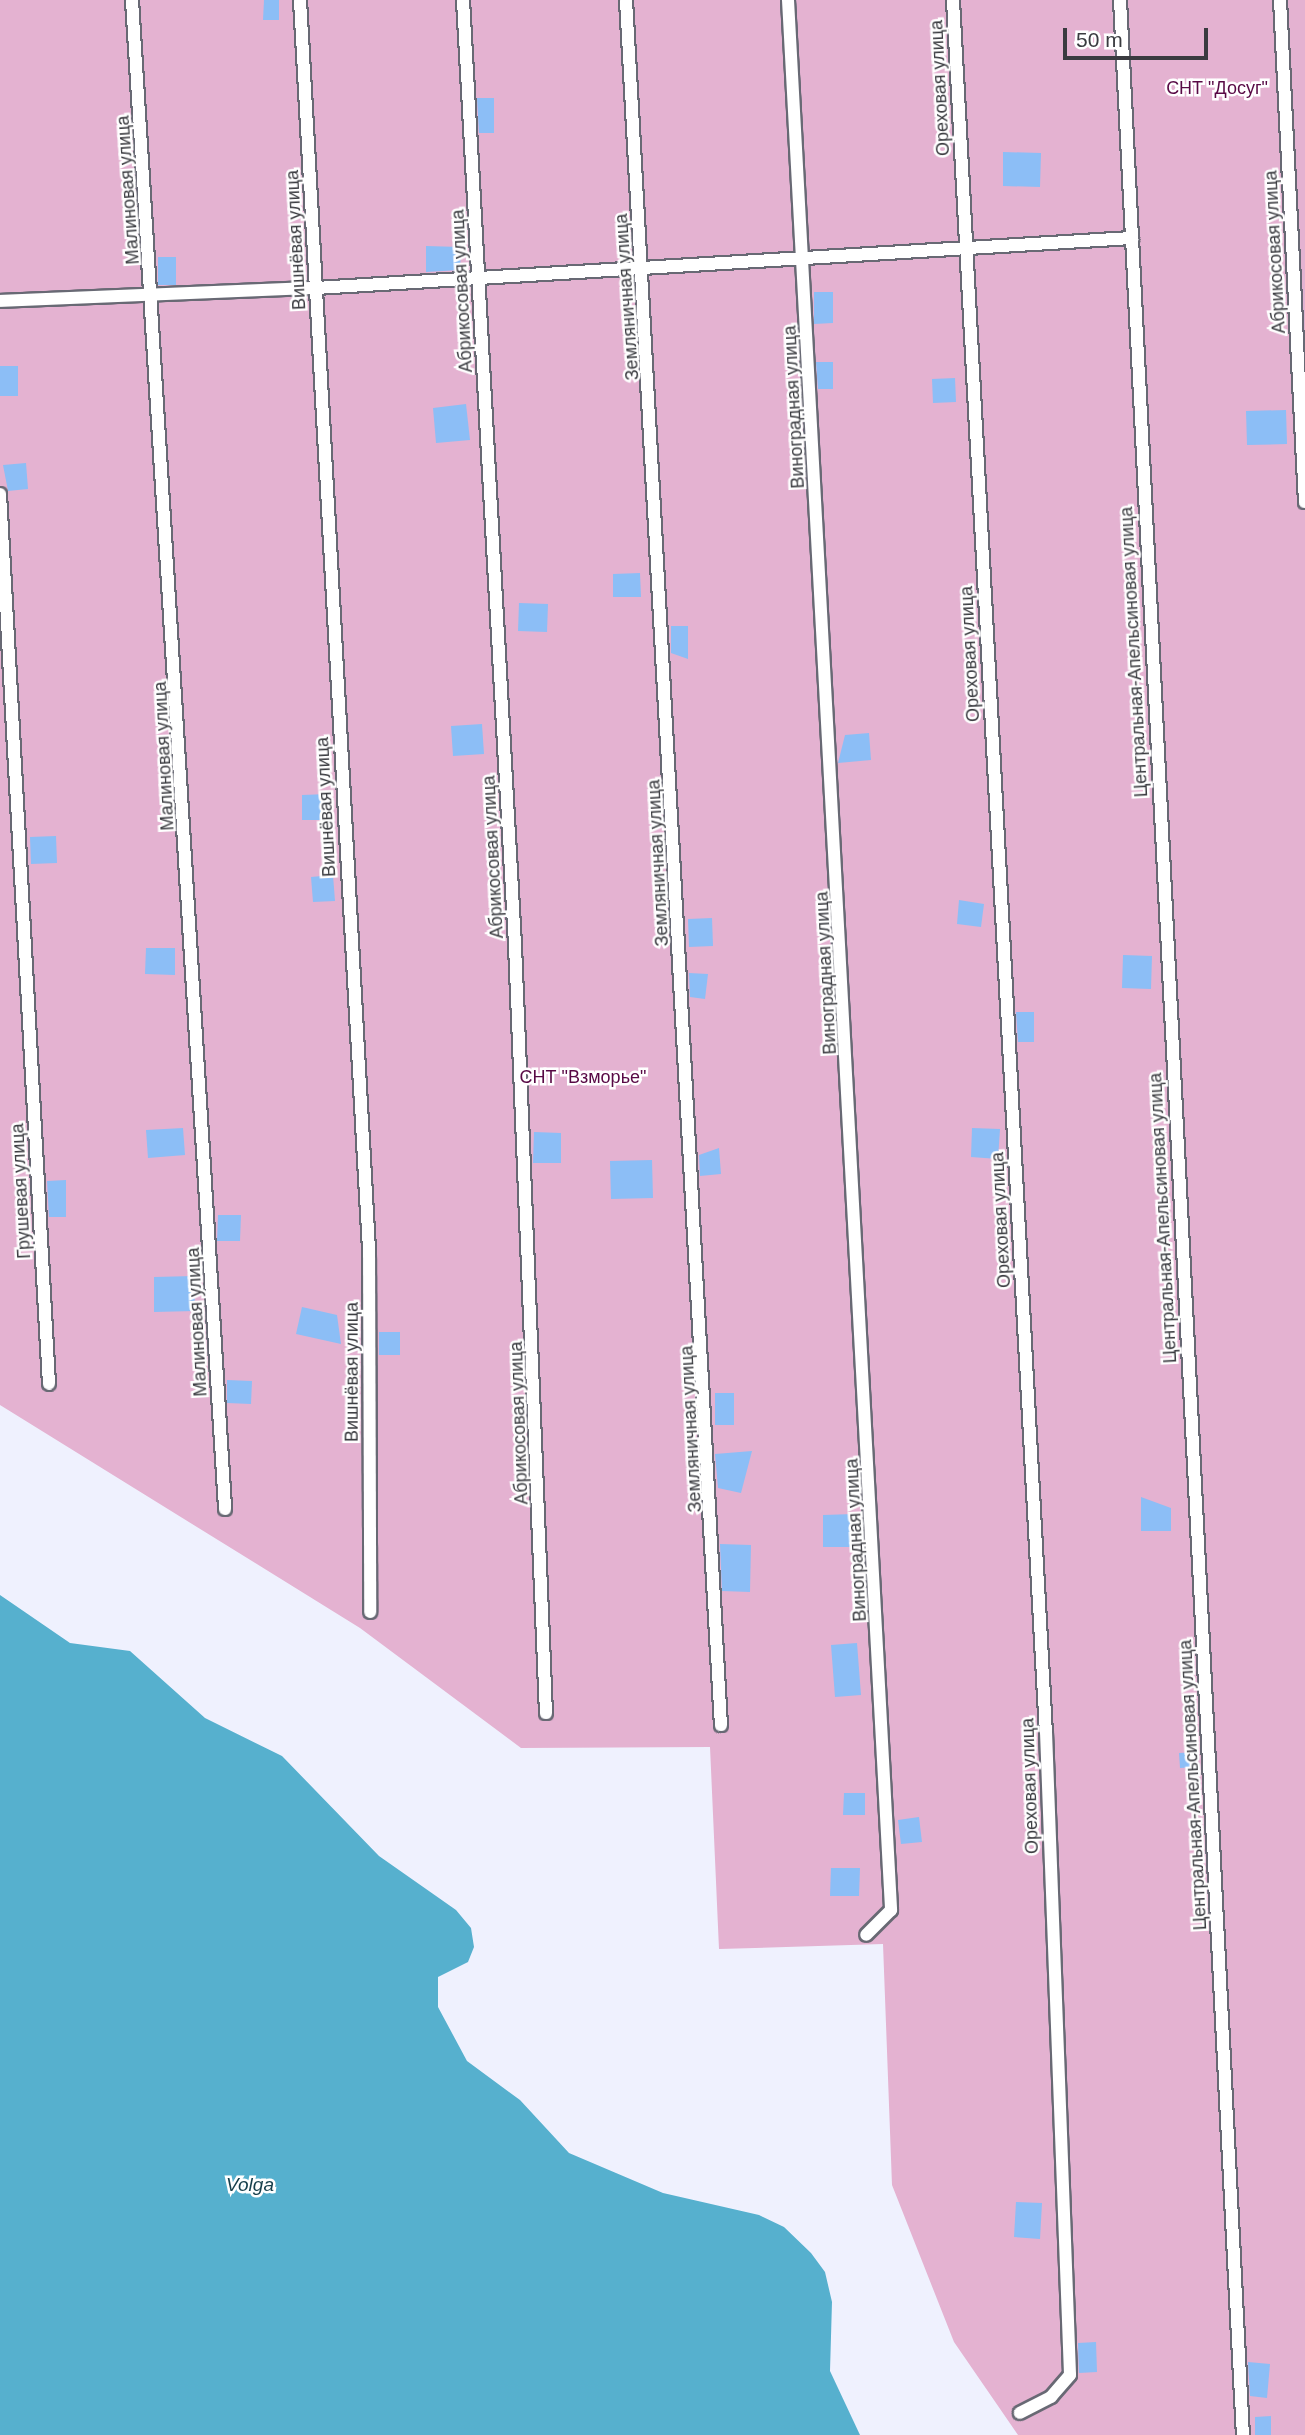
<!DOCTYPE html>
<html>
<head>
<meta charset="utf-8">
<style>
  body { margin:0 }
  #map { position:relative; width:1305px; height:2435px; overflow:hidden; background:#eff1fe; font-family:Arial,sans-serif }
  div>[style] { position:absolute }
  .green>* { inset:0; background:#e4b2d1 }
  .water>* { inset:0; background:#56b0ce }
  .building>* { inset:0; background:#8cbef6 }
  .roads { filter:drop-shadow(2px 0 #686974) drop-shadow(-2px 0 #686974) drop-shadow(0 2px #686974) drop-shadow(0 -2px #686974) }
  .lane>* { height:12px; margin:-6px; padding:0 6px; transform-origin:6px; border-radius:6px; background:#fff }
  span { translate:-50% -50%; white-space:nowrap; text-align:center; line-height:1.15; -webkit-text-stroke:5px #fff; paint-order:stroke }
  .street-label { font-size:18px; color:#3a3b40 }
  .park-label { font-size:18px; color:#580945 }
  .water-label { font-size:19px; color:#163f4c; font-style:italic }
  .scale { position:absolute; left:1063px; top:28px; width:145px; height:32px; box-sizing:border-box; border:4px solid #3a3b40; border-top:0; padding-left:9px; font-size:21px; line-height:24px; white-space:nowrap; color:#3a3b40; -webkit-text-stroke:5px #fff; paint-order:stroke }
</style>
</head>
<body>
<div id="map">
  <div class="green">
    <i style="clip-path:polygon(0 0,1112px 0,1238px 2435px,1018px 2435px,954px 2342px,892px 2185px,883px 1944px,719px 1949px,710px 1747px,521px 1748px,360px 1628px,0 1405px)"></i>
    <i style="clip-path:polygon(1125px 0,1305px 0,1305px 2435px,1247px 2435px)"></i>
  </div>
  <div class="water">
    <i style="clip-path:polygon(0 1595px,70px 1643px,130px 1651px,205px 1718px,282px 1756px,379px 1856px,456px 1910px,471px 1928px,474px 1947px,468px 1962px,438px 1977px,438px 2007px,467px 2061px,520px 2100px,569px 2153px,663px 2193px,759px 2215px,784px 2227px,811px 2253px,825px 2272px,832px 2302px,830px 2371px,860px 2435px,0 2435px)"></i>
  </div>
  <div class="building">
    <i style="clip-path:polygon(264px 0,279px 0,279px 20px,263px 20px)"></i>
    <i style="clip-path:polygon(477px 98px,494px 98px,494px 133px,479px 133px)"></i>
    <i style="clip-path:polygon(1003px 152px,1041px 153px,1040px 187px,1003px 186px)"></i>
    <i style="clip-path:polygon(426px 246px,461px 247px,460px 270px,426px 272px)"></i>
    <i style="clip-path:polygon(158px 257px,176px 257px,176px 285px,158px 285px)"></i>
    <i style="clip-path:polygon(814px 292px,833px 292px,833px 323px,814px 324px)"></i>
    <i style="clip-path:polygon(816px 362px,833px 362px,833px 389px,818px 389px)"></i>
    <i style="clip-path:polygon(0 366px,18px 366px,18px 396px,0 396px)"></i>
    <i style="clip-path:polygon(955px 378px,956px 402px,933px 403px,932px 379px)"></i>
    <i style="clip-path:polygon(466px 404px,470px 440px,436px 443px,433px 408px)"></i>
    <i style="clip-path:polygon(1286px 410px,1287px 444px,1247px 445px,1246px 411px)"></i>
    <i style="clip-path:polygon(26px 463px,28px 489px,8px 491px,3px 465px)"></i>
    <i style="clip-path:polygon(640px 573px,641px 597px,613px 597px,613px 574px)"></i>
    <i style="clip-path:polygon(519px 603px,548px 604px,547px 632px,518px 631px)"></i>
    <i style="clip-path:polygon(671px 626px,688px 626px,688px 659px,671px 653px)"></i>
    <i style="clip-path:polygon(482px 724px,484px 754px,453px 756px,451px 726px)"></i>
    <i style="clip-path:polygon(869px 733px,871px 760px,838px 763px,845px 735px)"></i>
    <i style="clip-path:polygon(328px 794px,329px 820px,302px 820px,302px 795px)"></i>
    <i style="clip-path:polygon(56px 836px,57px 863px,31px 864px,30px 837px)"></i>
    <i style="clip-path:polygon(333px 875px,335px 901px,313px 902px,311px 877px)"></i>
    <i style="clip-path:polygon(959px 900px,984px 904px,981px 927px,957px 924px)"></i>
    <i style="clip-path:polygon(712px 918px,713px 946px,689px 947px,688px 919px)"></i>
    <i style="clip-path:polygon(146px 948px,175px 948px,175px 975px,145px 974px)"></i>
    <i style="clip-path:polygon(1123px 955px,1152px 956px,1151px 989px,1122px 988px)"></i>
    <i style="clip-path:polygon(689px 973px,708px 974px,705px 999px,690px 997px)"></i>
    <i style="clip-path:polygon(1016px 1012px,1034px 1012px,1034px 1042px,1018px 1042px)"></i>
    <i style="clip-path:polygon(183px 1128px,185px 1155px,148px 1158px,146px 1130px)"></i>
    <i style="clip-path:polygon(972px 1128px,1000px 1129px,998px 1159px,971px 1157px)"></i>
    <i style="clip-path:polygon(534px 1132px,561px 1133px,561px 1163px,533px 1163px)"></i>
    <i style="clip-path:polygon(719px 1148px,721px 1174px,700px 1176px,699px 1155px)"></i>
    <i style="clip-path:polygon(652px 1160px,653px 1198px,611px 1199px,610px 1161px)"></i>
    <i style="clip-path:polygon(66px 1180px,66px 1217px,49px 1217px,47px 1181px)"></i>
    <i style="clip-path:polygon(218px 1215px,241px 1215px,240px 1241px,217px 1241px)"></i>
    <i style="clip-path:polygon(194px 1276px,195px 1311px,154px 1312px,154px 1277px)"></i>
    <i style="clip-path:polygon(302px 1307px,337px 1315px,341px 1344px,296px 1334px)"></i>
    <i style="clip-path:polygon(379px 1332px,400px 1332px,400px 1355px,379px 1355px)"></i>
    <i style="clip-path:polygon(227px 1380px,252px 1381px,251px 1404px,227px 1403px)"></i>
    <i style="clip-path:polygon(715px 1393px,734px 1393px,734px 1425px,715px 1425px)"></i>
    <i style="clip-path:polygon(752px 1451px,741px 1493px,718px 1488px,715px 1454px)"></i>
    <i style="clip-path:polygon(1141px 1497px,1171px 1508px,1171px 1531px,1141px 1531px)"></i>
    <i style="clip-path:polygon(854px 1514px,854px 1547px,823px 1547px,823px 1515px)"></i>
    <i style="clip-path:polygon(720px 1544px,751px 1545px,750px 1592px,722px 1591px)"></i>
    <i style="clip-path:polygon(857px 1643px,861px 1695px,835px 1697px,831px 1645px)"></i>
    <i style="clip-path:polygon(1197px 1752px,1198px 1767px,1180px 1768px,1179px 1753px)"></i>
    <i style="clip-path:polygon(844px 1793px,865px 1793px,865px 1815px,843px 1815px)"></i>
    <i style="clip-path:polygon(919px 1817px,922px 1842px,901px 1844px,898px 1820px)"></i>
    <i style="clip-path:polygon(831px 1868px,860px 1868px,859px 1896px,830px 1896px)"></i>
    <i style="clip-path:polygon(1016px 2202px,1042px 2203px,1040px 2239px,1014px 2237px)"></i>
    <i style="clip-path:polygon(1096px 2342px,1097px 2372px,1079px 2373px,1078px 2343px)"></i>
    <i style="clip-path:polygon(1248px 2362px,1270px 2364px,1267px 2398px,1250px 2396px)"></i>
    <i style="clip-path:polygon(1271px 2416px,1271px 2435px,1255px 2435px,1255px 2417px)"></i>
  </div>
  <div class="roads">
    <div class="lane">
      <i style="left:132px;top:0;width:1512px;rotate:86.47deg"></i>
      <i style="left:300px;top:0;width:1250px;rotate:86.84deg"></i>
      <i style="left:369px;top:1248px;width:364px;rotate:89.8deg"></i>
      <i style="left:463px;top:0;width:946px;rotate:86.85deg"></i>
      <i style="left:515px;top:945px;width:769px;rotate:87.69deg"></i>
      <i style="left:626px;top:0;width:1728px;rotate:86.85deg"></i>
      <i style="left:788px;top:0;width:1913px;rotate:86.91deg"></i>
      <i style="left:891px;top:1910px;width:35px;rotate:135deg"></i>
      <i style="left:953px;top:0;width:1734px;rotate:86.93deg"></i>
      <i style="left:1046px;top:1732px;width:643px;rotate:87.86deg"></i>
      <i style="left:1070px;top:2375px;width:29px;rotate:131deg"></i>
      <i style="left:1051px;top:2397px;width:35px;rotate:153deg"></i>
      <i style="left:1120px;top:0;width:2438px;rotate:87.11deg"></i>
      <i style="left:1280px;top:0;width:503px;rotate:87.15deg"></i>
      <i style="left:0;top:301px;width:316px;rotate:-2.4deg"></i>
      <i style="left:316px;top:288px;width:818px;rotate:-3.51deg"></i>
      <i style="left:0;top:494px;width:891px;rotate:86.85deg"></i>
    </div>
  </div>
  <div class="street-label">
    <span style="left:940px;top:88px;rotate:-93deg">Ореховая улица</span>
    <span style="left:128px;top:190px;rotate:-94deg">Малиновая улица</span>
    <span style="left:296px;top:240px;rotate:-93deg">Вишнёвая улица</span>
    <span style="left:1275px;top:252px;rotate:-93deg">Абрикосовая улица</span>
    <span style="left:462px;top:291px;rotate:-93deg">Абрикосовая улица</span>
    <span style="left:627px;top:297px;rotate:-94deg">Земляничная улица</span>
    <span style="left:794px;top:407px;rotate:-93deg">Виноградная улица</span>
    <span style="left:1134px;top:652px;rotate:-93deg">Центральная-Апельсиновая улица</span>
    <span style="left:970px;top:654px;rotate:-93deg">Ореховая улица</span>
    <span style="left:164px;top:756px;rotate:-93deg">Малиновая улица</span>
    <span style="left:326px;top:807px;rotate:-93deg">Вишнёвая улица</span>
    <span style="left:493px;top:857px;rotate:-93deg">Абрикосовая улица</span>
    <span style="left:658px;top:863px;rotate:-93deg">Земляничная улица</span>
    <span style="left:826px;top:973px;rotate:-93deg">Виноградная улица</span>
    <span style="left:21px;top:1191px;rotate:-93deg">Грушевая улица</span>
    <span style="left:1163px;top:1218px;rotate:-93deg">Центральная-Апельсиновая улица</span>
    <span style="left:1001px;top:1220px;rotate:-93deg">Ореховая улица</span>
    <span style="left:197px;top:1322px;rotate:-93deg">Малиновая улица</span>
    <span style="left:352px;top:1372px;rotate:-90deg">Вишнёвая улица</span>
    <span style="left:519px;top:1423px;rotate:-92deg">Абрикосовая улица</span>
    <span style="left:691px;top:1429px;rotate:-93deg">Земляничная улица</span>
    <span style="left:856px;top:1540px;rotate:-93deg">Виноградная улица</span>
    <span style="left:1193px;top:1785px;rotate:-93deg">Центральная-Апельсиновая улица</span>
    <span style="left:1030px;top:1786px;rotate:-92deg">Ореховая улица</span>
  </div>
  <div class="park-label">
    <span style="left:1217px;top:88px">СНТ "Досуг"</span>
    <span style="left:583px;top:1077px">СНТ "Взморье"</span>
  </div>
  <div class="water-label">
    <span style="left:250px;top:2185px">Volga</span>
  </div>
  <div class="scale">50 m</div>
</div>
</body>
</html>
